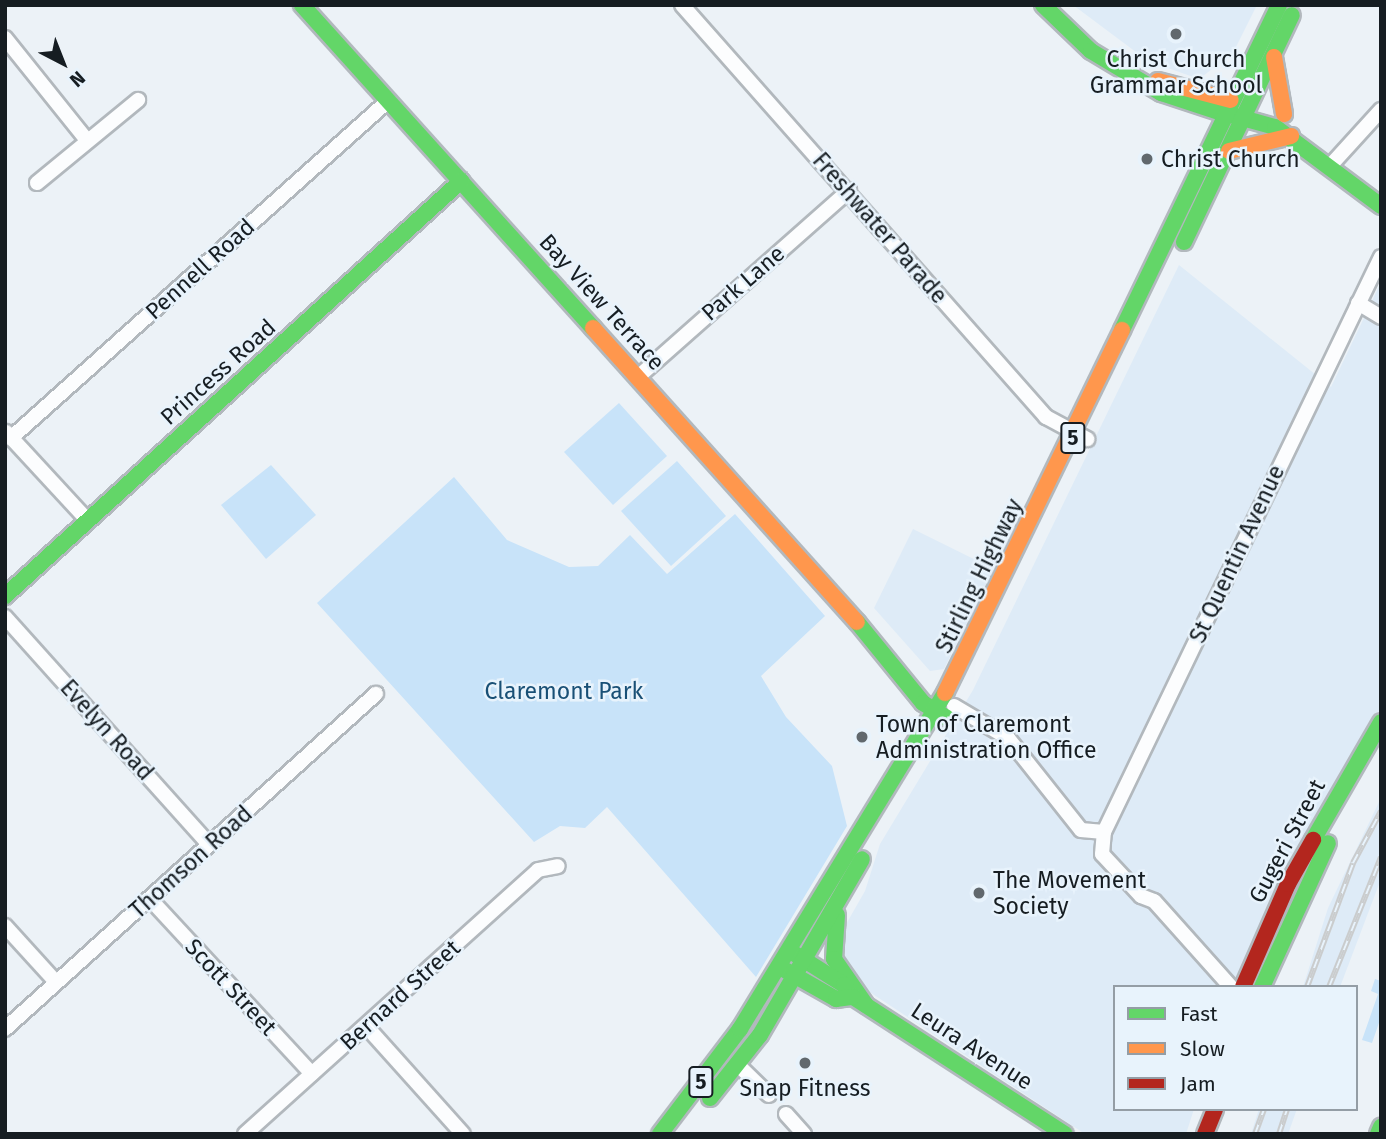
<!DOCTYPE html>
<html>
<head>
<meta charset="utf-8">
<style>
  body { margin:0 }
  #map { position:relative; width:1386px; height:1139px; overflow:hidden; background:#ecf2f7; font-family:"Fira Sans",sans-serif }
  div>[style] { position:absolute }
  .built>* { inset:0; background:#deebf7 }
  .green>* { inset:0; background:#c8e3f9 }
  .roads { filter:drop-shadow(2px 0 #b2b8bd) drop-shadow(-2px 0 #b2b8bd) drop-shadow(0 2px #b2b8bd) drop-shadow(0 -2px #b2b8bd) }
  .street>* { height:14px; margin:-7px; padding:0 7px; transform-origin:7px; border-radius:7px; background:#fcfdfe }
  .fast>* { height:16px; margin:-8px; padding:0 8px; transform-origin:8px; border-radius:8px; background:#63d668 }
  .slow>* { height:16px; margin:-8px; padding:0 8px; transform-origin:8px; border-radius:8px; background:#ff974d }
  .jam>* { height:16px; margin:-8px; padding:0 8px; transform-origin:8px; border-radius:8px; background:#b3261e }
  .rail>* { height:6px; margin-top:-3px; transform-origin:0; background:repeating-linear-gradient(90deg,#e8f3fc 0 10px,#cacccd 0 20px); box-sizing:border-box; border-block:2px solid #cacccd }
  .dots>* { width:19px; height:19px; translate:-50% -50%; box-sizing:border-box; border:4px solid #e8f3fc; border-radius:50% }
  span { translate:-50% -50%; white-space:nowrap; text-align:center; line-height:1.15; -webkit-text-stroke:5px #e8f3fc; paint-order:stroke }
  .shield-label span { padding:2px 5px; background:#e8f3fc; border:2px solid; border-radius:5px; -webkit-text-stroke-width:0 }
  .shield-label { font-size:21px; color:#161d22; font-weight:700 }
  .poi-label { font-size:23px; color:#161d22 }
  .left { translate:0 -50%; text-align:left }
  .street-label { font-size:23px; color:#161d22 }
  .park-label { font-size:23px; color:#195076 }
  .frame { position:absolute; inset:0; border:7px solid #161d22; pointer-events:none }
  .legend { position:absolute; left:1113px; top:985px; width:245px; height:126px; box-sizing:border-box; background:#e8f3fc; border:2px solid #949da5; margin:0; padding:9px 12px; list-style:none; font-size:21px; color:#161d22 }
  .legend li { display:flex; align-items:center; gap:14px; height:35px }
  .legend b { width:35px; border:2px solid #949da5 }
  .north { position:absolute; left:28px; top:28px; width:70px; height:70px; -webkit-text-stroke:5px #e8f3fc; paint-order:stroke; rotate:138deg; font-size:19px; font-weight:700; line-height:28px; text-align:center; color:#161d22 }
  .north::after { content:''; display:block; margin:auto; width:24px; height:32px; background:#161d22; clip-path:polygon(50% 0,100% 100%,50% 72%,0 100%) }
</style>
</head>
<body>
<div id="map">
  <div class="built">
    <i style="clip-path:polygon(1073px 5px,1257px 5px,1233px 53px,1199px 79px,1148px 61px)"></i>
    <i style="clip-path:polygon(1179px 265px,1331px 387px,1381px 282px,1381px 712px,1238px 987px,1115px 987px,1115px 1109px,1194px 1109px,1186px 1134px,1085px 1134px,859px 985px,837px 940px,865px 891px,880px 844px,973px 690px)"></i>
    <i style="clip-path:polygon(913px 529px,994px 569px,944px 669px,930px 671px,874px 608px)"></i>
    <i style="clip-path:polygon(1381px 798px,1381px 879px,1340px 987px,1303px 987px,1328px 908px)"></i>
    <i style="clip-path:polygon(1259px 1109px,1297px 1109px,1288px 1134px,1251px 1134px)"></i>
  </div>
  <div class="green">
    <i style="clip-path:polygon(619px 403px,667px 456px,613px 505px,564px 452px)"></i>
    <i style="clip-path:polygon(677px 461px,726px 516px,671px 566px,621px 511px)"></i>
    <i style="clip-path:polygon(271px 465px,316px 515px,266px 559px,221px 505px)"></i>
    <i style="clip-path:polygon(454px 477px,507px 540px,569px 567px,598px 566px,630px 535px,667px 574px,735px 514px,825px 616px,761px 676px,786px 717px,832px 766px,847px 826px,756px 977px,607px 807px,585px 828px,560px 826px,534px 842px,317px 603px)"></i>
    <i style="clip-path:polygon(1375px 979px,1381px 981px,1381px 1017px,1372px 1043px,1362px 1040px,1378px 994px,1371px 991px)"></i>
  </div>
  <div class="roads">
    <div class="street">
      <i style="left:682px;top:5px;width:550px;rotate:48.54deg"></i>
      <i style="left:1046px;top:417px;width:47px;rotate:28.2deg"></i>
      <i style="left:5px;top:38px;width:129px;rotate:51.3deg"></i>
      <i style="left:1330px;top:166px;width:76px;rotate:-47.7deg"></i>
      <i style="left:37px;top:183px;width:131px;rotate:-39.4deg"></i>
      <i style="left:1358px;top:303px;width:27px;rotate:31deg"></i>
      <i style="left:638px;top:377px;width:282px;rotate:-41.5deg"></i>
      <i style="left:6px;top:432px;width:121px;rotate:47.3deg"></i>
      <i style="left:11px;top:438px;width:507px;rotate:-41.8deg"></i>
      <i style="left:5px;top:617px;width:305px;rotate:48.1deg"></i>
      <i style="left:954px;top:706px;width:63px;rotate:30.7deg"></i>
      <i style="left:1008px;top:738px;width:117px;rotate:51.6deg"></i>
      <i style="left:1081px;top:830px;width:23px;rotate:5deg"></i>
      <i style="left:150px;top:899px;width:238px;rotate:47.2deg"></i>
      <i style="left:5px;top:926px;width:76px;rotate:47.7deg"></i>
      <i style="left:1231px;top:987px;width:115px;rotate:-131.8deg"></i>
      <i style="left:1154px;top:901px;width:14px;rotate:-159deg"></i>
      <i style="left:1141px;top:896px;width:57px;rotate:-132.9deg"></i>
      <i style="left:1102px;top:854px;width:22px;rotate:-85deg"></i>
      <i style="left:1104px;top:832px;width:638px;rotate:-64.28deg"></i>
      <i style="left:366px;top:1026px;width:145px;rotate:48.1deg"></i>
      <i style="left:5px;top:1029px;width:500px;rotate:-42.1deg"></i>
      <i style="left:738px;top:1065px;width:43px;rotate:44.1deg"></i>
      <i style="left:786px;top:1114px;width:27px;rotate:48deg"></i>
      <i style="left:245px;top:1134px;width:394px;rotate:-42deg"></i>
      <i style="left:538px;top:870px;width:20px;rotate:-11deg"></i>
    </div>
    <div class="fast">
      <i style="left:302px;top:5px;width:435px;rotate:48deg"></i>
      <i style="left:1043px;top:5px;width:66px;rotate:43.8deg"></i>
      <i style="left:1091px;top:51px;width:82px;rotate:31deg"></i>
      <i style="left:1161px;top:93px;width:67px;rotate:18.2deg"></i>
      <i style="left:1228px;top:114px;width:49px;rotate:15.5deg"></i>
      <i style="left:1275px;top:127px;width:132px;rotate:36.7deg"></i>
      <i style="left:1184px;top:242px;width:251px;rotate:-64.6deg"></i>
      <i style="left:1122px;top:330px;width:361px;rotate:-64.2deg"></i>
      <i style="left:5px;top:596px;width:617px;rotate:-42.3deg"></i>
      <i style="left:857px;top:622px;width:104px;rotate:50.8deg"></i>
      <i style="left:923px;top:703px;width:28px;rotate:32deg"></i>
      <i style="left:1313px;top:840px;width:136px;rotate:-60deg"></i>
      <i style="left:837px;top:915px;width:44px;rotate:93.9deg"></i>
      <i style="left:834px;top:959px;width:56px;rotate:55.2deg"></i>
      <i style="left:795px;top:954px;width:58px;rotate:32.3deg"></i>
      <i style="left:844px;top:985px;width:15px;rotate:53deg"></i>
      <i style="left:853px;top:997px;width:252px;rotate:32.9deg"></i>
      <i style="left:785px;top:970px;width:59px;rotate:29.6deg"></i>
      <i style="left:836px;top:999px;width:17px;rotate:-7deg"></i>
      <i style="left:1262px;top:987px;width:158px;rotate:-65.4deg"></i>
      <i style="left:710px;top:1098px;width:80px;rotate:-51.6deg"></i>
      <i style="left:760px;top:1035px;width:203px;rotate:-59.9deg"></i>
      <i style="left:660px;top:1134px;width:132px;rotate:-52.7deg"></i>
      <i style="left:740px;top:1029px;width:394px;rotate:-58.6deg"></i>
      <i style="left:1378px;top:1134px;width:8px;rotate:-67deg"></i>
    </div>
    <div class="slow">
      <i style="left:1274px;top:57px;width:58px;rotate:80deg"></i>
      <i style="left:1158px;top:81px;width:75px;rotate:14.6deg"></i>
      <i style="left:1229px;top:151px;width:64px;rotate:-13.6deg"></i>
      <i style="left:593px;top:328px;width:395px;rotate:48.1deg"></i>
      <i style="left:945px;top:693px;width:404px;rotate:-64deg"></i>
    </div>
    <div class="jam">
      <i style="left:1243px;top:987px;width:112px;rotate:-66.4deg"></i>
      <i style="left:1288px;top:884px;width:51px;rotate:-60.4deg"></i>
      <i style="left:1205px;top:1134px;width:27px;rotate:-68deg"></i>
    </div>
  </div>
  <div class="rail">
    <i style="left:1307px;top:987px;width:132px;rotate:-69.6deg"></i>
    <i style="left:1353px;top:863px;width:59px;rotate:-61.7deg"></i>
    <i style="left:1329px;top:987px;width:140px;rotate:-68.2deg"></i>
    <i style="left:1255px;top:1134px;width:27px;rotate:-70deg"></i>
    <i style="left:1279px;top:1134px;width:26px;rotate:-72deg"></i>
  </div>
  <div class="dots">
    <i style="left:1176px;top:34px;background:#61686d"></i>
    <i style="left:1147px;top:159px;background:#61686d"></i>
    <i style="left:862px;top:737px;background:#61686d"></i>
    <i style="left:979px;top:893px;background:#61686d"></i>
    <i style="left:805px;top:1063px;background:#61686d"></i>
  </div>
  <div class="shield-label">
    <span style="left:1073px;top:438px">5</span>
    <span style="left:701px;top:1082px">5</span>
  </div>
  <div class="poi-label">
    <span style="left:1176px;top:72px">Christ Church<br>Grammar School</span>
    <span class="left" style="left:1161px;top:159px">Christ Church</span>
    <span class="left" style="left:876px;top:737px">Town of Claremont<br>Administration Office</span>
    <span class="left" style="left:993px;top:893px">The Movement<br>Society</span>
    <span style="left:805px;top:1088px">Snap Fitness</span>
  </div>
  <div class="street-label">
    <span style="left:880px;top:228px;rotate:49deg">Freshwater Parade</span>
    <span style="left:200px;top:269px;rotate:-42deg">Pennell Road</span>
    <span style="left:743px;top:283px;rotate:-41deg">Park Lane</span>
    <span style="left:602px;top:302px;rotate:48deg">Bay View Terrace</span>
    <span style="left:218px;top:372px;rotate:-42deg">Princess Road</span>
    <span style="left:1237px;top:554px;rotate:-65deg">St Quentin Avenue</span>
    <span style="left:979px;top:576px;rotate:-64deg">Stirling Highway</span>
    <span style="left:107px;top:730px;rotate:48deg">Evelyn Road</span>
    <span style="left:1287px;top:841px;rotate:-62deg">Gugeri Street</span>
    <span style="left:191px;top:862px;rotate:-42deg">Thomson Road</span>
    <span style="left:231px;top:987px;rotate:47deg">Scott Street</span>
    <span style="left:400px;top:995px;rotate:-42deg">Bernard Street</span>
    <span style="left:972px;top:1046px;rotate:33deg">Leura Avenue</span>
  </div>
  <div class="park-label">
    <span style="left:564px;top:691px">Claremont Park</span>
  </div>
  <div class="frame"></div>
  <ul class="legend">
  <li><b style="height:9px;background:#63d668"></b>Fast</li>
  <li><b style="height:9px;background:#ff974d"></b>Slow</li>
  <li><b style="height:9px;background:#b3261e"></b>Jam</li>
  </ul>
  <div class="north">N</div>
</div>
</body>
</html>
